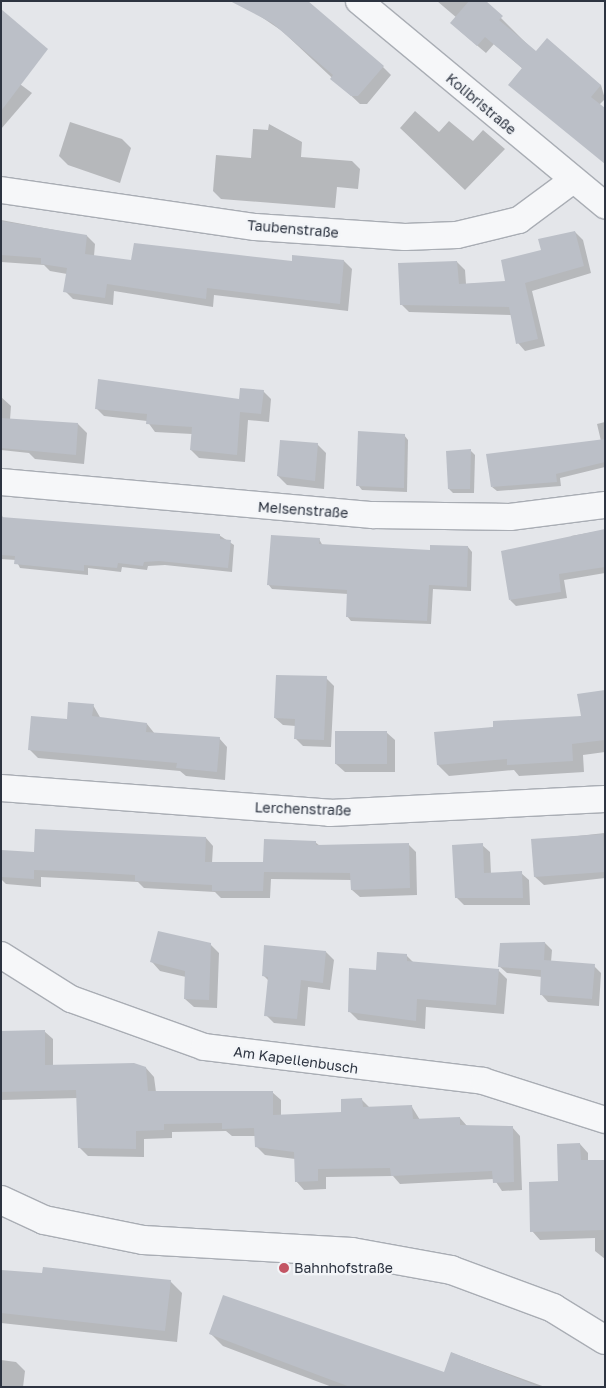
<!DOCTYPE html>
<html>
<head>
<meta charset="utf-8">
<style>
  body { margin:0 }
  #map { position:relative; width:606px; height:1388px; overflow:hidden; background:#e4e6ea; font-family:"Golos Text",sans-serif }
  div>[style] { position:absolute }
  .shadow>* { inset:0; background:#0003 }
  .building>* { inset:0; background:#bbbfc7 }
  .roads { filter:drop-shadow(1px 0 #a9adb4) drop-shadow(-1px 0 #a9adb4) drop-shadow(0 1px #a9adb4) drop-shadow(0 -1px #a9adb4) }
  .minor>* { height:26px; margin:-13px; padding:0 13px; transform-origin:13px; border-radius:13px; background:#f6f7f9 }
  .tertiary>* { height:28px; margin:-14px; padding:0 14px; transform-origin:14px; border-radius:14px; background:#f6f7f9 }
  .dots>* { width:14px; height:14px; translate:-50% -50%; box-sizing:border-box; border:2px solid #f3f5f8; border-radius:50% }
  span { translate:-50% -50%; white-space:nowrap; text-align:center; line-height:1.15; -webkit-text-stroke:4.5px #f3f5f8; paint-order:stroke }
  .street-label { font-size:14px; color:#2d3441 }
  .poi-label { font-size:14px; color:#2d3441 }
  .left { translate:0 -50%; text-align:left }
  .frame { position:absolute; inset:0; border:2px solid #2d3441; pointer-events:none }
</style>
</head>
<body>
<div id="map">
  <div class="shadow">
    <i style="clip-path:polygon(238px 1px,383px 67px,391px 75px,367px 104px,360px 104px,282px 31px)"></i>
    <i style="clip-path:polygon(437px 1px,484px 1px,536px 53px,601px 85px,605px 99px,599px 105px,523px 69px,494px 44px,486px 53px,460px 31px,457px 18px)"></i>
    <i style="clip-path:polygon(1px 70px,32px 93px,1px 129px)"></i>
    <i style="clip-path:polygon(415px 111px,439px 132px,449px 121px,473px 141px,483px 130px,505px 149px,465px 190px,400px 128px)"></i>
    <i style="clip-path:polygon(70px 122px,122px 139px,131px 148px,120px 183px,68px 165px,59px 156px)"></i>
    <i style="clip-path:polygon(269px 124px,302px 142px,301px 157px,352px 161px,360px 169px,358px 189px,337px 187px,335px 208px,221px 199px,213px 191px,216px 155px,251px 158px,253px 129px,268px 130px)"></i>
    <i style="clip-path:polygon(1px 220px,87px 236px,95px 244px,94px 256px,133px 262px,344px 261px,352px 269px,348px 311px,214px 295px,213px 307px,114px 291px,113px 305px,73px 299px,65px 291px,67px 274px,50px 271px,44px 265px,1px 262px)"></i>
    <i style="clip-path:polygon(575px 232px,583px 240px,591px 273px,532px 291px,545px 346px,525px 351px,518px 343px,512px 315px,409px 312px,401px 304px,457px 262px,465px 270px,466px 284px,506px 282px,542px 251px)"></i>
    <i style="clip-path:polygon(263px 391px,271px 399px,269px 422px,248px 420px,245px 462px,199px 458px,191px 450px,192px 434px,155px 432px,147px 421px,104px 416px,96px 408px,240px 401px)"></i>
    <i style="clip-path:polygon(1px 397px,11px 406px,10px 420px,78px 424px,87px 433px,84px 464px,35px 459px,29px 453px,1px 450px)"></i>
    <i style="clip-path:polygon(605px 422px,605px 467px,560px 478px,561px 486px,497px 491px,492px 487px,601px 441px,597px 424px)"></i>
    <i style="clip-path:polygon(404px 435px,408px 440px,407px 492px,362px 490px,358px 485px)"></i>
    <i style="clip-path:polygon(317px 444px,326px 453px,324px 489px,287px 485px,278px 476px)"></i>
    <i style="clip-path:polygon(471px 451px,475px 455px,474px 493px,453px 493px,449px 489px)"></i>
    <i style="clip-path:polygon(1px 513px,3px 518px,219px 535px,234px 545px,232px 572px,165px 565px,148px 566px,147px 570px,122px 567px,121px 572px,88px 568px,88px 575px,20px 568px,16px 560px,1px 559px)"></i>
    <i style="clip-path:polygon(605px 530px,605px 573px,564px 580px,567px 598px,516px 606px,510px 600px,572px 541px,571px 536px)"></i>
    <i style="clip-path:polygon(319px 539px,323px 546px,431px 551px,468px 547px,472px 552px,471px 591px,433px 589px,431px 624px,351px 621px,347px 616px,348px 594px,272px 589px,268px 584px)"></i>
    <i style="clip-path:polygon(326px 678px,334px 686px,331px 747px,303px 746px,295px 738px,296px 726px,283px 725px,275px 718px)"></i>
    <i style="clip-path:polygon(605px 691px,605px 752px,583px 755px,584px 772px,519px 776px,514px 770px,449px 776px,438px 765px,436px 734px,582px 717px)"></i>
    <i style="clip-path:polygon(93px 705px,101px 719px,147px 724px,155px 734px,219px 738px,227px 747px,225px 780px,186px 776px,180px 771px,38px 758px,30px 750px)"></i>
    <i style="clip-path:polygon(386px 732px,395px 740px,395px 772px,345px 772px,336px 764px)"></i>
    <i style="clip-path:polygon(605px 833px,605px 878px,544px 885px,535px 877px,532px 841px)"></i>
    <i style="clip-path:polygon(206px 838px,213px 846px,212px 863px,264px 863px,315px 842px,320px 846px,409px 845px,416px 852px,417px 895px,360px 897px,352px 890px,352px 880px,271px 879px,270px 898px,221px 898px,215px 892px,144px 888px,138px 882px,41px 877px,41px 887px,6px 884px,1px 879px,1px 851px,35px 853px)"></i>
    <i style="clip-path:polygon(482px 845px,490px 852px,491px 874px,521px 873px,529px 880px,530px 905px,464px 905px,456px 897px)"></i>
    <i style="clip-path:polygon(545px 943px,552px 950px,551px 962px,594px 966px,601px 973px,599px 1006px,548px 1002px,541px 994px,542px 977px,507px 973px,499px 966px)"></i>
    <i style="clip-path:polygon(210px 944px,219px 953px,217px 1008px,194px 1007px,185px 999px,186px 977px,160px 971px,152px 962px)"></i>
    <i style="clip-path:polygon(326px 952px,334px 960px,330px 990px,308px 987px,305px 1026px,274px 1023px,266px 1015px,269px 981px,263px 975px)"></i>
    <i style="clip-path:polygon(407px 956px,414px 963px,498px 970px,507px 979px,504px 1014px,426px 1007px,425px 1029px,358px 1020px,349px 1011px,377px 971px)"></i>
    <i style="clip-path:polygon(44px 1031px,53px 1039px,53px 1066px,146px 1068px,154px 1077px,156px 1092px,272px 1092px,281px 1100px,281px 1116px,342px 1113px,362px 1100px,370px 1108px,412px 1107px,420px 1120px,460px 1118px,468px 1127px,512px 1127px,520px 1136px,522px 1190px,502px 1191px,494px 1179px,400px 1184px,393px 1176px,326px 1177px,326px 1189px,304px 1190px,296px 1181px,295px 1159px,265px 1155px,256px 1146px,256px 1136px,232px 1136px,226px 1131px,172px 1132px,172px 1138px,144px 1139px,144px 1157px,88px 1156px,79px 1147px,78px 1098px,1px 1100px,1px 1032px)"></i>
    <i style="clip-path:polygon(580px 1144px,588px 1153px,588px 1161px,605px 1161px,605px 1259px,595px 1251px,595px 1238px,540px 1240px,532px 1231px)"></i>
    <i style="clip-path:polygon(1px 1272px,170px 1281px,182px 1293px,177px 1342px,1px 1323px)"></i>
    <i style="clip-path:polygon(211px 1334px,445px 1373px,452px 1353px,545px 1387px,332px 1387px,223px 1346px)"></i>
    <i style="clip-path:polygon(1px 1360px,16px 1362px,25px 1371px,23px 1387px,1px 1387px)"></i>
  </div>
  <div class="building">
    <i style="clip-path:polygon(230px 1px,308px 1px,384px 66px,358px 96px,351px 96px,330px 79px,333px 75px,272px 23px)"></i>
    <i style="clip-path:polygon(469px 1px,486px 1px,503px 16px,499px 20px,536px 51px,547px 38px,601px 85px,591px 97px,605px 108px,605px 164px,508px 85px,522px 68px,485px 37px,477px 46px,450px 23px)"></i>
    <i style="clip-path:polygon(1px 9px,48px 49px,1px 111px)"></i>
    <i style="clip-path:polygon(1px 221px,87px 235px,85px 254px,131px 260px,134px 243px,292px 261px,292px 255px,344px 260px,340px 304px,207px 288px,206px 299px,107px 284px,105px 298px,63px 292px,67px 268px,41px 264px,41px 258px,1px 255px)"></i>
    <i style="clip-path:polygon(575px 231px,584px 266px,525px 283px,538px 339px,516px 344px,509px 307px,400px 305px,398px 263px,457px 261px,459px 284px,505px 281px,501px 260px,541px 250px,538px 239px)"></i>
    <i style="clip-path:polygon(98px 379px,239px 399px,240px 388px,264px 390px,261px 414px,240px 412px,237px 455px,190px 450px,192px 427px,146px 424px,147px 414px,95px 409px)"></i>
    <i style="clip-path:polygon(1px 418px,78px 423px,76px 455px,1px 448px)"></i>
    <i style="clip-path:polygon(358px 431px,405px 434px,404px 488px,356px 486px)"></i>
    <i style="clip-path:polygon(605px 439px,605px 462px,556px 474px,557px 482px,491px 487px,486px 454px)"></i>
    <i style="clip-path:polygon(280px 440px,318px 443px,315px 481px,277px 476px)"></i>
    <i style="clip-path:polygon(471px 449px,470px 489px,448px 489px,446px 451px)"></i>
    <i style="clip-path:polygon(1px 517px,220px 534px,220px 539px,231px 540px,228px 568px,159px 561px,144px 562px,143px 566px,118px 563px,117px 568px,84px 565px,84px 571px,14px 564px,15px 556px,1px 555px)"></i>
    <i style="clip-path:polygon(605px 529px,605px 567px,559px 574px,561px 592px,509px 600px,501px 551px)"></i>
    <i style="clip-path:polygon(271px 535px,320px 538px,319px 544px,430px 550px,430px 545px,468px 546px,467px 587px,429px 585px,427px 621px,346px 617px,347px 590px,267px 585px)"></i>
    <i style="clip-path:polygon(276px 675px,327px 676px,324px 740px,294px 739px,295px 719px,274px 718px)"></i>
    <i style="clip-path:polygon(605px 690px,605px 740px,572px 744px,573px 761px,507px 765px,507px 759px,437px 765px,434px 732px,493px 727px,493px 721px,581px 716px,577px 694px)"></i>
    <i style="clip-path:polygon(68px 702px,94px 704px,92px 716px,147px 723px,146px 732px,220px 737px,217px 772px,176px 768px,177px 763px,28px 750px,31px 716px,67px 719px)"></i>
    <i style="clip-path:polygon(335px 731px,387px 731px,387px 764px,335px 764px)"></i>
    <i style="clip-path:polygon(35px 829px,206px 837px,205px 862px,263px 862px,264px 839px,316px 841px,316px 845px,409px 843px,410px 888px,351px 890px,350px 873px,264px 872px,263px 891px,212px 891px,212px 885px,135px 881px,135px 875px,87px 872px,34px 870px,34px 879px,1px 877px,1px 850px,34px 852px)"></i>
    <i style="clip-path:polygon(603px 834px,605px 872px,534px 877px,531px 839px)"></i>
    <i style="clip-path:polygon(483px 843px,484px 873px,522px 871px,523px 898px,455px 898px,452px 845px)"></i>
    <i style="clip-path:polygon(158px 931px,211px 943px,209px 1000px,184px 999px,185px 971px,150px 962px)"></i>
    <i style="clip-path:polygon(545px 942px,544px 960px,595px 964px,592px 999px,540px 995px,541px 970px,498px 967px,500px 943px)"></i>
    <i style="clip-path:polygon(264px 945px,326px 951px,323px 983px,301px 980px,297px 1019px,264px 1016px,268px 977px,262px 976px)"></i>
    <i style="clip-path:polygon(377px 952px,407px 954px,407px 961px,499px 969px,496px 1005px,417px 999px,416px 1021px,348px 1012px,349px 968px,376px 970px)"></i>
    <i style="clip-path:polygon(45px 1030px,45px 1065px,134px 1063px,146px 1067px,148px 1091px,273px 1091px,273px 1115px,341px 1112px,341px 1099px,362px 1098px,363px 1107px,412px 1105px,413px 1119px,460px 1117px,460px 1125px,513px 1126px,514px 1182px,493px 1183px,492px 1171px,391px 1176px,390px 1168px,318px 1169px,318px 1181px,295px 1182px,294px 1152px,255px 1147px,254px 1128px,222px 1129px,222px 1123px,164px 1124px,164px 1130px,136px 1131px,136px 1149px,78px 1148px,76px 1090px,1px 1092px,1px 1031px)"></i>
    <i style="clip-path:polygon(580px 1143px,581px 1160px,605px 1160px,605px 1230px,530px 1232px,529px 1182px,558px 1181px,557px 1144px)"></i>
    <i style="clip-path:polygon(43px 1267px,171px 1280px,165px 1331px,1px 1313px,1px 1270px,42px 1273px)"></i>
    <i style="clip-path:polygon(223px 1295px,444px 1372px,451px 1352px,540px 1387px,350px 1387px,209px 1334px)"></i>
  </div>
  <div class="roads">
    <div class="minor">
      <i style="left:359px;top:1px;width:320px;rotate:39.7deg"></i>
      <i style="left:1px;top:190px;width:257px;rotate:8.3deg"></i>
      <i style="left:255px;top:227px;width:150px;rotate:3.8deg"></i>
      <i style="left:405px;top:237px;width:52px;rotate:-2.2deg"></i>
      <i style="left:457px;top:235px;width:64px;rotate:-13.6deg"></i>
      <i style="left:519px;top:220px;width:67px;rotate:-36.5deg"></i>
      <i style="left:1px;top:482px;width:373px;rotate:5.1deg"></i>
      <i style="left:373px;top:515px;width:137px;rotate:0.8deg"></i>
      <i style="left:510px;top:517px;width:96px;rotate:-7.2deg"></i>
      <i style="left:1px;top:788px;width:330px;rotate:4.3deg"></i>
      <i style="left:330px;top:813px;width:275px;rotate:-2.9deg"></i>
      <i style="left:1px;top:955px;width:83px;rotate:32.2deg"></i>
      <i style="left:71px;top:999px;width:141px;rotate:19.8deg"></i>
      <i style="left:204px;top:1047px;width:281px;rotate:6.9deg"></i>
      <i style="left:483px;top:1081px;width:128px;rotate:17.7deg"></i>
    </div>
    <div class="tertiary">
      <i style="left:1px;top:1200px;width:47px;rotate:24.9deg"></i>
      <i style="left:44px;top:1220px;width:101px;rotate:11.4deg"></i>
      <i style="left:143px;top:1240px;width:209px;rotate:3.3deg"></i>
      <i style="left:352px;top:1252px;width:101px;rotate:10.3deg"></i>
      <i style="left:451px;top:1270px;width:109px;rotate:20.4deg"></i>
      <i style="left:553px;top:1308px;width:61px;rotate:31.6deg"></i>
    </div>
  </div>
  <div class="dots">
    <i style="left:284px;top:1268px;background:#c35564"></i>
  </div>
  <div class="street-label">
    <span style="left:481px;top:104px;rotate:40deg">Kolibristraße</span>
    <span style="left:293px;top:229px;rotate:5deg">Taubenstraße</span>
    <span style="left:303px;top:510px;rotate:4deg">Meisenstraße</span>
    <span style="left:303px;top:809px;rotate:2deg">Lerchenstraße</span>
    <span style="left:296px;top:1060px;rotate:8deg">Am Kapellenbusch</span>
  </div>
  <div class="poi-label">
    <span class="left" style="left:294px;top:1268px">Bahnhofstraße</span>
  </div>
  <div class="frame"></div>
</div>
</body>
</html>
